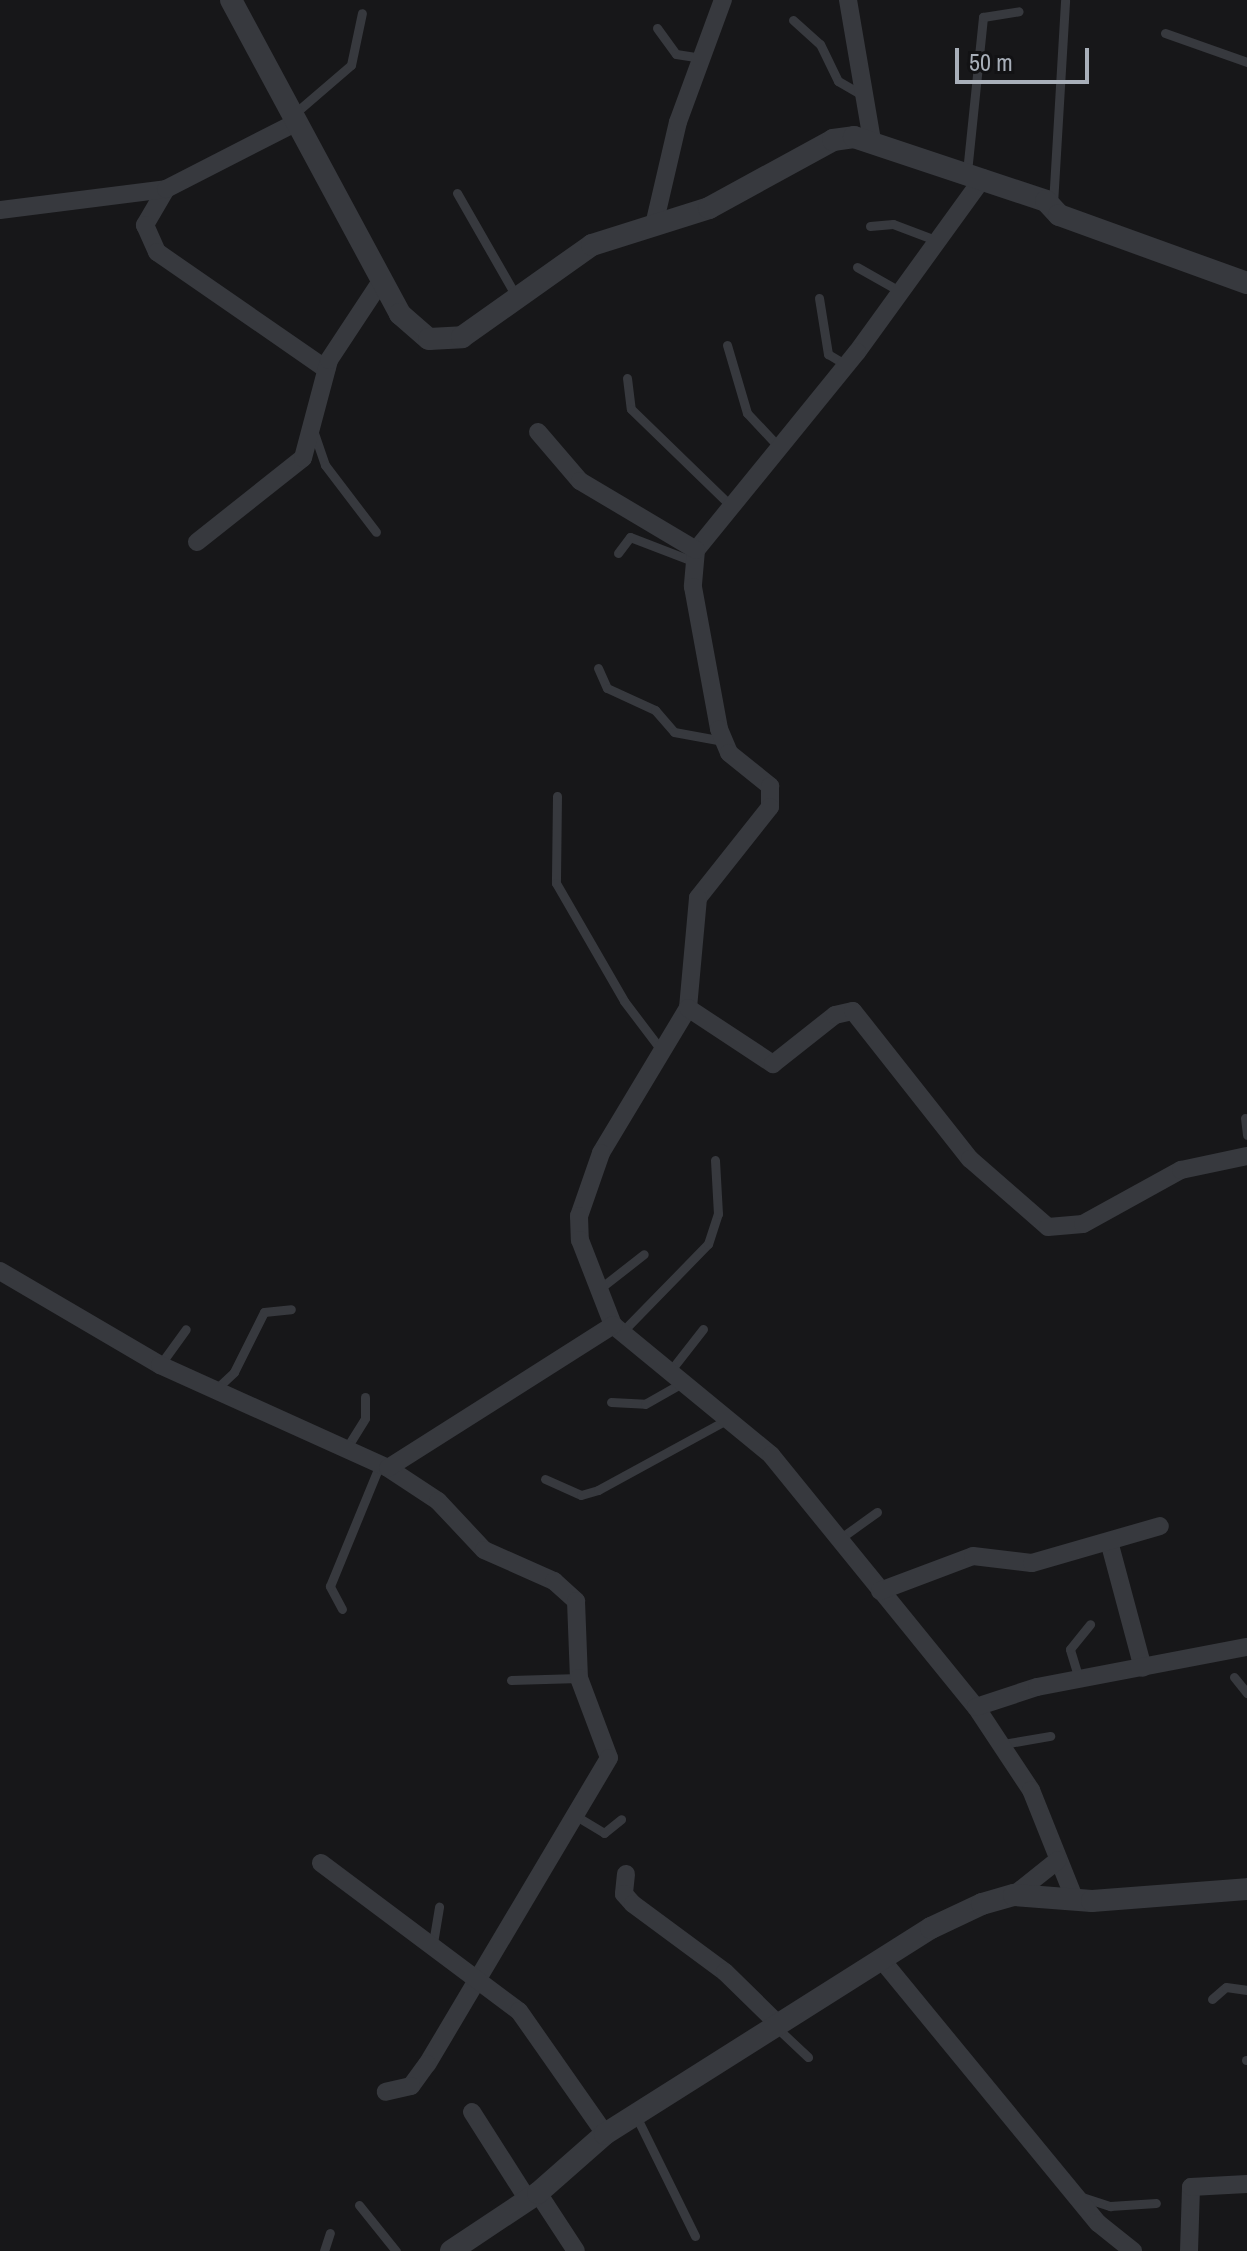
<!DOCTYPE html>
<html>
<head>
<meta charset="utf-8">
<style>
  body { margin:0 }
  #map { position:relative; width:1247px; height:2251px; overflow:hidden; background:#171719; font-family:"Archivo Narrow",sans-serif }
  div>[style] { position:absolute }
  .service>* { height:9px; margin:-4.5px; padding:0 4.5px; transform-origin:4.5px; border-radius:4.5px; background:#37393e }
  .minor>* { height:18px; margin:-9px; padding:0 9px; transform-origin:9px; border-radius:9px; background:#37393e }
  .tertiary>* { height:22px; margin:-11px; padding:0 11px; transform-origin:11px; border-radius:11px; background:#37393e }
  span { translate:-50% -50%; white-space:nowrap; text-align:center; line-height:1.15; -webkit-text-stroke:7px #121214; paint-order:stroke }
  .scale { position:absolute; left:955px; top:48px; width:134px; height:36px; box-sizing:border-box; border:4px solid #a8afb9; border-top:0; padding-left:10px; font-size:24px; line-height:28px; white-space:nowrap; color:#a8afb9; -webkit-text-stroke:6px #121214; paint-order:stroke }
</style>
</head>
<body>
<div id="map">
  <div class="service">
    <i style="left:793px;top:20px;width:36px;rotate:42deg"></i>
    <i style="left:820px;top:44px;width:41px;rotate:64.1deg"></i>
    <i style="left:838px;top:81px;width:30px;rotate:30deg"></i>
    <i style="left:657px;top:28px;width:32px;rotate:54deg"></i>
    <i style="left:676px;top:54px;width:26px;rotate:9deg"></i>
    <i style="left:1165px;top:33px;width:87px;rotate:19.5deg"></i>
    <i style="left:294px;top:114px;width:75px;rotate:-40.7deg"></i>
    <i style="left:351px;top:65px;width:53px;rotate:-78.1deg"></i>
    <i style="left:967px;top:172px;width:156px;rotate:-84.1deg"></i>
    <i style="left:983px;top:17px;width:36px;rotate:-9deg"></i>
    <i style="left:457px;top:193px;width:119px;rotate:60.2deg"></i>
    <i style="left:1053px;top:204px;width:204px;rotate:-86.6deg"></i>
    <i style="left:870px;top:226px;width:23px;rotate:-5deg"></i>
    <i style="left:893px;top:224px;width:48px;rotate:20.7deg"></i>
    <i style="left:857px;top:267px;width:53px;rotate:29.5deg"></i>
    <i style="left:819px;top:298px;width:57px;rotate:80.9deg"></i>
    <i style="left:828px;top:354px;width:21px;rotate:31deg"></i>
    <i style="left:727px;top:345px;width:71px;rotate:73.6deg"></i>
    <i style="left:747px;top:413px;width:45px;rotate:46.8deg"></i>
    <i style="left:627px;top:378px;width:31px;rotate:83deg"></i>
    <i style="left:631px;top:409px;width:136px;rotate:44.1deg"></i>
    <i style="left:314px;top:433px;width:34px;rotate:71deg"></i>
    <i style="left:325px;top:465px;width:84px;rotate:52.7deg"></i>
    <i style="left:618px;top:553px;width:20px;rotate:-53deg"></i>
    <i style="left:630px;top:537px;width:70px;rotate:21deg"></i>
    <i style="left:598px;top:668px;width:22px;rotate:66deg"></i>
    <i style="left:607px;top:688px;width:53px;rotate:24.6deg"></i>
    <i style="left:655px;top:710px;width:29px;rotate:49deg"></i>
    <i style="left:674px;top:732px;width:50px;rotate:10.4deg"></i>
    <i style="left:557px;top:796px;width:87px;rotate:90.7deg"></i>
    <i style="left:556px;top:883px;width:136px;rotate:60deg"></i>
    <i style="left:624px;top:1001px;width:63px;rotate:52.8deg"></i>
    <i style="left:1245px;top:1118px;width:17px;rotate:83deg"></i>
    <i style="left:598px;top:1290px;width:58px;rotate:-38deg"></i>
    <i style="left:622px;top:1332px;width:123px;rotate:-45.7deg"></i>
    <i style="left:708px;top:1244px;width:32px;rotate:-72deg"></i>
    <i style="left:718px;top:1214px;width:54px;rotate:-93.2deg"></i>
    <i style="left:160px;top:1365px;width:44px;rotate:-54.2deg"></i>
    <i style="left:671px;top:1370px;width:52px;rotate:-52deg"></i>
    <i style="left:215px;top:1390px;width:26px;rotate:-43deg"></i>
    <i style="left:234px;top:1372px;width:67px;rotate:-63.4deg"></i>
    <i style="left:264px;top:1312px;width:27px;rotate:-6deg"></i>
    <i style="left:611px;top:1402px;width:34px;rotate:3deg"></i>
    <i style="left:645px;top:1404px;width:43px;rotate:-29.6deg"></i>
    <i style="left:346px;top:1449px;width:36px;rotate:-58deg"></i>
    <i style="left:365px;top:1418px;width:21px;rotate:-90deg"></i>
    <i style="left:545px;top:1479px;width:39px;rotate:24deg"></i>
    <i style="left:581px;top:1495px;width:18px;rotate:-16deg"></i>
    <i style="left:598px;top:1490px;width:148px;rotate:-28.6deg"></i>
    <i style="left:838px;top:1540px;width:48px;rotate:-35.7deg"></i>
    <i style="left:342px;top:1609px;width:26px;rotate:-118deg"></i>
    <i style="left:330px;top:1586px;width:132px;rotate:-67.7deg"></i>
    <i style="left:1234px;top:1677px;width:21px;rotate:51deg"></i>
    <i style="left:1079px;top:1679px;width:31px;rotate:-107deg"></i>
    <i style="left:1070px;top:1649px;width:32px;rotate:-51deg"></i>
    <i style="left:511px;top:1680px;width:68px;rotate:-1.7deg"></i>
    <i style="left:1003px;top:1744px;width:48px;rotate:-9.7deg"></i>
    <i style="left:576px;top:1816px;width:33px;rotate:31deg"></i>
    <i style="left:604px;top:1833px;width:22px;rotate:-39deg"></i>
    <i style="left:432px;top:1949px;width:43px;rotate:-80.5deg"></i>
    <i style="left:1212px;top:1999px;width:18px;rotate:-41deg"></i>
    <i style="left:1226px;top:1987px;width:21px;rotate:8deg"></i>
    <i style="left:776px;top:2027px;width:44px;rotate:43.2deg"></i>
    <i style="left:1246px;top:2060px;width:1px"></i>
    <i style="left:635px;top:2114px;width:136px;rotate:63.8deg"></i>
    <i style="left:1079px;top:2196px;width:33px;rotate:18deg"></i>
    <i style="left:1110px;top:2206px;width:46px;rotate:-3.7deg"></i>
    <i style="left:359px;top:2205px;width:59px;rotate:51.2deg"></i>
    <i style="left:324px;top:2251px;width:19px;rotate:-72deg"></i>
  </div>
  <div class="minor">
    <i style="left:848px;top:0;width:142px;rotate:80.3deg"></i>
    <i style="left:983px;top:178px;width:215px;rotate:125.9deg"></i>
    <i style="left:857px;top:352px;width:255px;rotate:129.1deg"></i>
    <i style="left:696px;top:550px;width:37px;rotate:95deg"></i>
    <i style="left:693px;top:587px;width:144px;rotate:79.6deg"></i>
    <i style="left:719px;top:729px;width:26px;rotate:67deg"></i>
    <i style="left:729px;top:753px;width:53px;rotate:38.8deg"></i>
    <i style="left:770px;top:786px;width:21px;rotate:90deg"></i>
    <i style="left:770px;top:807px;width:116px;rotate:128.4deg"></i>
    <i style="left:698px;top:898px;width:110px;rotate:95.2deg"></i>
    <i style="left:688px;top:1008px;width:169px;rotate:121deg"></i>
    <i style="left:601px;top:1153px;width:67px;rotate:109.2deg"></i>
    <i style="left:579px;top:1216px;width:24px;rotate:88deg"></i>
    <i style="left:580px;top:1240px;width:91px;rotate:68.8deg"></i>
    <i style="left:613px;top:1325px;width:205px;rotate:39.4deg"></i>
    <i style="left:771px;top:1455px;width:325px;rotate:50.9deg"></i>
    <i style="left:976px;top:1707px;width:100px;rotate:56.5deg"></i>
    <i style="left:1031px;top:1790px;width:118px;rotate:68.2deg"></i>
    <i style="left:166px;top:189px;width:42px;rotate:120.3deg"></i>
    <i style="left:145px;top:225px;width:30px;rotate:66deg"></i>
    <i style="left:157px;top:252px;width:206px;rotate:34.7deg"></i>
    <i style="left:0;top:210px;width:167px;rotate:-7.2deg"></i>
    <i style="left:166px;top:189px;width:145px;rotate:-27.1deg"></i>
    <i style="left:654px;top:225px;width:106px;rotate:-76.9deg"></i>
    <i style="left:678px;top:122px;width:130px;rotate:-69.8deg"></i>
    <i style="left:538px;top:432px;width:65px;rotate:49.4deg"></i>
    <i style="left:580px;top:481px;width:135px;rotate:30.7deg"></i>
    <i style="left:197px;top:542px;width:135px;rotate:-38.4deg"></i>
    <i style="left:303px;top:458px;width:101px;rotate:-75.1deg"></i>
    <i style="left:329px;top:360px;width:95px;rotate:-56.6deg"></i>
    <i style="left:688px;top:1008px;width:102px;rotate:33.4deg"></i>
    <i style="left:773px;top:1064px;width:79px;rotate:-38.3deg"></i>
    <i style="left:835px;top:1015px;width:18px;rotate:-13deg"></i>
    <i style="left:853px;top:1011px;width:189px;rotate:51.7deg"></i>
    <i style="left:970px;top:1159px;width:103px;rotate:41.1deg"></i>
    <i style="left:1048px;top:1227px;width:35px;rotate:-5deg"></i>
    <i style="left:1083px;top:1224px;width:112px;rotate:-28.9deg"></i>
    <i style="left:1181px;top:1170px;width:67px;rotate:-12deg"></i>
    <i style="left:0;top:1271px;width:186px;rotate:30.4deg"></i>
    <i style="left:160px;top:1365px;width:250px;rotate:24.3deg"></i>
    <i style="left:388px;top:1468px;width:60px;rotate:33.4deg"></i>
    <i style="left:438px;top:1501px;width:67px;rotate:46.8deg"></i>
    <i style="left:484px;top:1550px;width:77px;rotate:23.9deg"></i>
    <i style="left:554px;top:1581px;width:30px;rotate:42deg"></i>
    <i style="left:576px;top:1601px;width:77px;rotate:87.8deg"></i>
    <i style="left:579px;top:1678px;width:85px;rotate:69.4deg"></i>
    <i style="left:609px;top:1758px;width:356px;rotate:120.7deg"></i>
    <i style="left:427px;top:2064px;width:27px;rotate:126deg"></i>
    <i style="left:411px;top:2086px;width:26px;rotate:167deg"></i>
    <i style="left:388px;top:1468px;width:267px;rotate:-32.4deg"></i>
    <i style="left:1110px;top:1545px;width:127px;rotate:75deg"></i>
    <i style="left:880px;top:1591px;width:99px;rotate:-20.6deg"></i>
    <i style="left:973px;top:1556px;width:59px;rotate:6.8deg"></i>
    <i style="left:1032px;top:1563px;width:133px;rotate:-16.1deg"></i>
    <i style="left:976px;top:1707px;width:64px;rotate:-18.2deg"></i>
    <i style="left:1037px;top:1687px;width:214px;rotate:-10.8deg"></i>
    <i style="left:321px;top:1863px;width:247px;rotate:36.8deg"></i>
    <i style="left:519px;top:2011px;width:150px;rotate:55deg"></i>
    <i style="left:626px;top:1874px;width:20px;rotate:96deg"></i>
    <i style="left:624px;top:1894px;width:13px;rotate:48deg"></i>
    <i style="left:633px;top:1904px;width:114px;rotate:36.5deg"></i>
    <i style="left:725px;top:1972px;width:73px;rotate:44.4deg"></i>
    <i style="left:1014px;top:1895px;width:56px;rotate:-38.5deg"></i>
    <i style="left:881px;top:1959px;width:342px;rotate:50.6deg"></i>
    <i style="left:1098px;top:2223px;width:45px;rotate:38.7deg"></i>
    <i style="left:472px;top:2112px;width:104px;rotate:57.5deg"></i>
    <i style="left:538px;top:2193px;width:69px;rotate:56.8deg"></i>
    <i style="left:1189px;top:2251px;width:64px;rotate:-88.2deg"></i>
    <i style="left:1191px;top:2187px;width:56px;rotate:-3.1deg"></i>
  </div>
  <div class="tertiary">
    <i style="left:231px;top:0;width:357px;rotate:61.7deg"></i>
    <i style="left:400px;top:314px;width:38px;rotate:41deg"></i>
    <i style="left:429px;top:339px;width:33px;rotate:-3deg"></i>
    <i style="left:462px;top:337px;width:159px;rotate:-35.3deg"></i>
    <i style="left:592px;top:245px;width:123px;rotate:-17.5deg"></i>
    <i style="left:709px;top:208px;width:141px;rotate:-28.7deg"></i>
    <i style="left:833px;top:140px;width:21px;rotate:-8deg"></i>
    <i style="left:854px;top:137px;width:202px;rotate:18.4deg"></i>
    <i style="left:1046px;top:201px;width:19px;rotate:47deg"></i>
    <i style="left:1059px;top:215px;width:200px;rotate:19.9deg"></i>
    <i style="left:451px;top:2251px;width:105px;rotate:-33.7deg"></i>
    <i style="left:538px;top:2193px;width:89px;rotate:-41.4deg"></i>
    <i style="left:605px;top:2134px;width:386px;rotate:-32.3deg"></i>
    <i style="left:931px;top:1928px;width:56px;rotate:-25.2deg"></i>
    <i style="left:982px;top:1904px;width:33px;rotate:-16deg"></i>
    <i style="left:1014px;top:1895px;width:78px;rotate:4.4deg"></i>
    <i style="left:1092px;top:1901px;width:155px;rotate:-4.4deg"></i>
  </div>
  <div class="scale">50 m</div>
</div>
</body>
</html>
